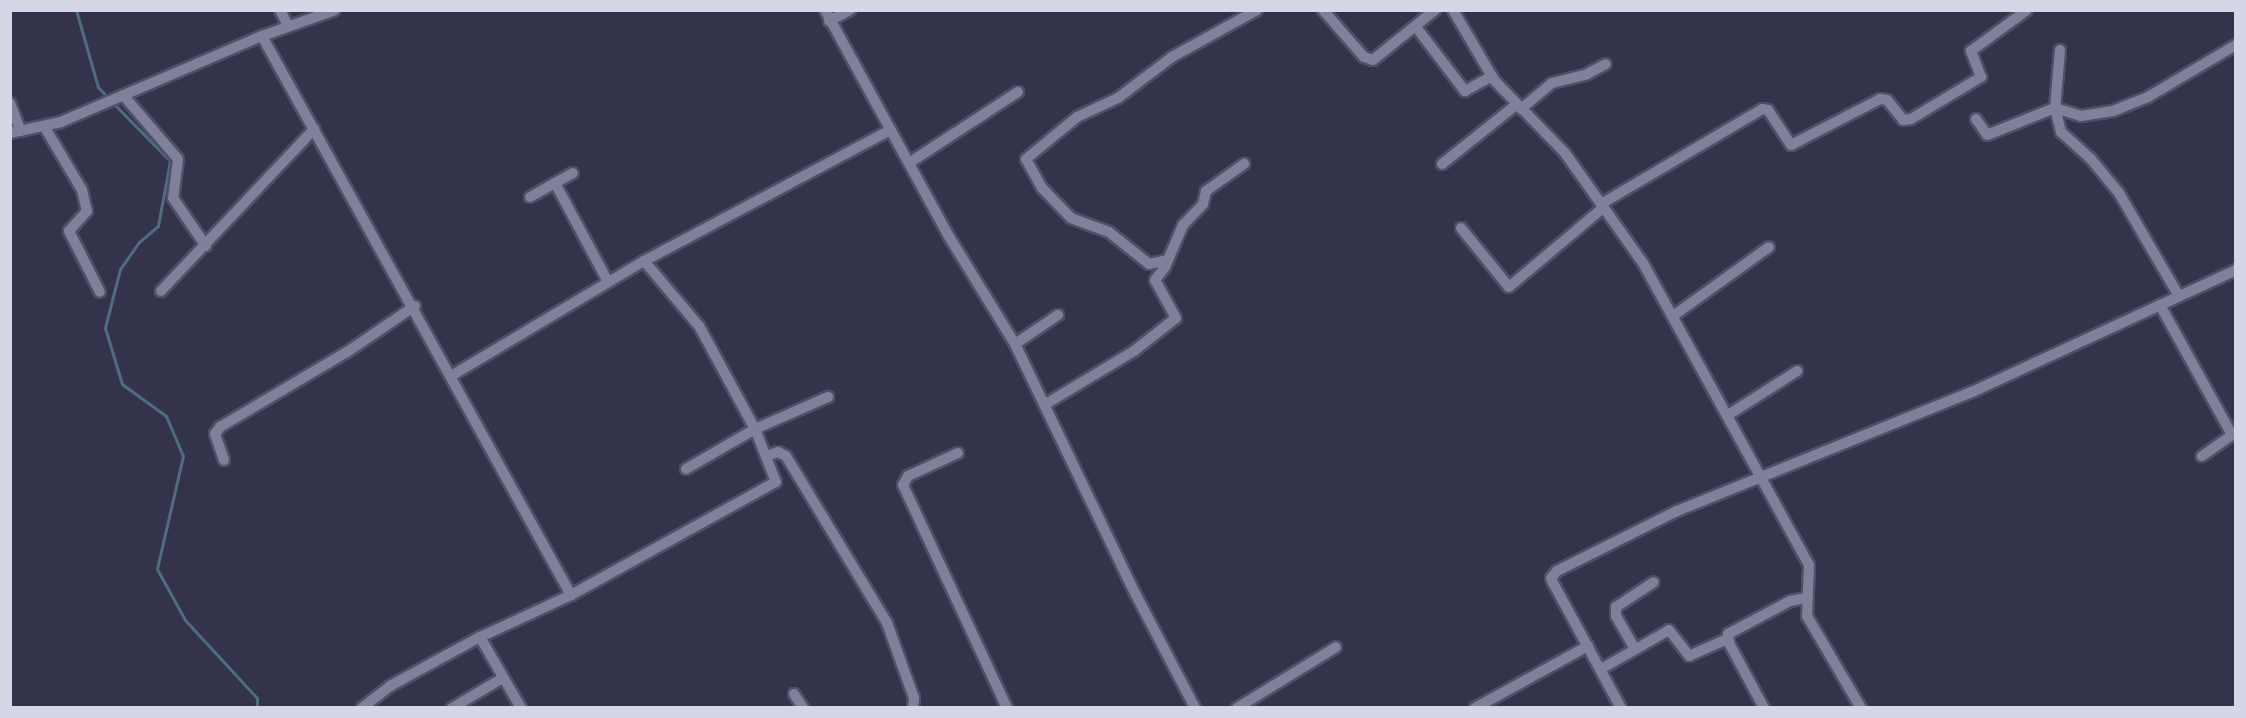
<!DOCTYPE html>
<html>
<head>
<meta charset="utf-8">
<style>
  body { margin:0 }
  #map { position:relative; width:2246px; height:718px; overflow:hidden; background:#33344c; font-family:"Golos Text",sans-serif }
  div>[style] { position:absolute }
  .stream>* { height:3px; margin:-1.5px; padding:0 1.5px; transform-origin:1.5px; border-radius:1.5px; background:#4e6e80 }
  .roads { filter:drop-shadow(2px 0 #4f5064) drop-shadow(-2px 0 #4f5064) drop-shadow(0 2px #4f5064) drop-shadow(0 -2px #4f5064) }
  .minor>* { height:10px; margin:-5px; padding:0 5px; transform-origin:5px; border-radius:5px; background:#7f819c }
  span { translate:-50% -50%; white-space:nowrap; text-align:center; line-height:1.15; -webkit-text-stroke:5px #292a41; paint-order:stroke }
  .frame { position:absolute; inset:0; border:12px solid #d6d7e6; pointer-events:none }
</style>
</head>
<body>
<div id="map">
  <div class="stream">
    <i style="left:76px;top:10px;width:80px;rotate:74.1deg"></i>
    <i style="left:98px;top:87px;width:16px;rotate:47deg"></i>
    <i style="left:114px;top:104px;width:80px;rotate:45.5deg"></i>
    <i style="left:170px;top:161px;width:66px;rotate:100.5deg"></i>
    <i style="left:158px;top:226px;width:25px;rotate:140deg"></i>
    <i style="left:139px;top:242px;width:33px;rotate:125deg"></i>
    <i style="left:120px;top:269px;width:61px;rotate:104.3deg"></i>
    <i style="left:105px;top:328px;width:59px;rotate:73.1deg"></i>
    <i style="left:122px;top:384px;width:54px;rotate:36deg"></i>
    <i style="left:166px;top:416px;width:43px;rotate:67deg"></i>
    <i style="left:183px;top:456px;width:116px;rotate:103deg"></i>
    <i style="left:157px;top:569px;width:58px;rotate:61.2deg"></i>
    <i style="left:185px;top:620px;width:106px;rotate:47.3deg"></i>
    <i style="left:257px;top:698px;width:10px;rotate:90deg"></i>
  </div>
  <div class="roads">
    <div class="minor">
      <i style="left:280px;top:10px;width:18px;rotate:63deg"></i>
      <i style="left:825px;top:10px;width:256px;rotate:61.3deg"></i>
      <i style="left:948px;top:235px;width:128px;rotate:58.4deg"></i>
      <i style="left:1015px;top:344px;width:276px;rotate:64.3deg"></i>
      <i style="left:1135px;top:593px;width:130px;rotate:62.4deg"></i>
      <i style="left:1323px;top:10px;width:62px;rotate:48.9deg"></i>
      <i style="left:1364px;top:57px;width:9px;rotate:18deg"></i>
      <i style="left:1373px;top:60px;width:80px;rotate:-38.9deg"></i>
      <i style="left:1453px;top:10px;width:81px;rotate:59.6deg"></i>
      <i style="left:1494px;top:80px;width:102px;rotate:45.8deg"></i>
      <i style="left:1565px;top:153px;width:135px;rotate:54.7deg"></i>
      <i style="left:1643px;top:263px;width:345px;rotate:61.2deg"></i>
      <i style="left:1809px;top:565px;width:51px;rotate:92.2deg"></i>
      <i style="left:1807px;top:616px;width:107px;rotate:59.6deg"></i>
      <i style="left:829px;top:21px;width:24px;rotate:-28deg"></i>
      <i style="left:1416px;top:27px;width:81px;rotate:52.6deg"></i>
      <i style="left:1465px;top:91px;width:31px;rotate:-29deg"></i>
      <i style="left:262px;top:36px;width:639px;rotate:61.07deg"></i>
      <i style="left:571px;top:595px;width:100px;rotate:155.2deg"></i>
      <i style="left:480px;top:637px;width:82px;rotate:60deg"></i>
      <i style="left:2060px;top:50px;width:58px;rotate:94.9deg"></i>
      <i style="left:2055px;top:108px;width:25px;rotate:76deg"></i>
      <i style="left:2061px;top:132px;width:40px;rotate:42deg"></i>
      <i style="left:2091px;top:159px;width:44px;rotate:50.5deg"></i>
      <i style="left:2119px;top:193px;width:119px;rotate:59.8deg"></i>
      <i style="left:123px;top:95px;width:84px;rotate:49.3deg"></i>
      <i style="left:178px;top:159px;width:39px;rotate:97deg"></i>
      <i style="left:173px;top:198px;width:58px;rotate:55.5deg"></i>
      <i style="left:10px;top:103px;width:30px;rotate:69deg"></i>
      <i style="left:1521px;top:109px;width:40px;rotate:-40deg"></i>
      <i style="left:1552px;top:83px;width:36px;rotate:-14deg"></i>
      <i style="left:1587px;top:74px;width:21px;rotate:-28deg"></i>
      <i style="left:1976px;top:119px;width:19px;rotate:55deg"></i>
      <i style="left:1987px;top:135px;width:73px;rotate:-21.7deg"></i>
      <i style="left:2055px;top:108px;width:27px;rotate:17deg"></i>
      <i style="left:2081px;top:116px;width:32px;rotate:-9deg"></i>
      <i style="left:2113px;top:111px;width:38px;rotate:-22deg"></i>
      <i style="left:2148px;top:97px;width:102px;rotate:-30.6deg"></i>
      <i style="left:44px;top:126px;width:74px;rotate:59.3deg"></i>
      <i style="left:82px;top:190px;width:22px;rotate:77deg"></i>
      <i style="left:87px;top:211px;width:27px;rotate:132deg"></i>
      <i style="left:69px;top:231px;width:68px;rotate:63.1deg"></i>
      <i style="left:10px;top:133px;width:52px;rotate:-12.2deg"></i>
      <i style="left:61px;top:122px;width:219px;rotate:-23.2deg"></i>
      <i style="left:262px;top:36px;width:77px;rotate:-19.6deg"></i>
      <i style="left:909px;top:163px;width:130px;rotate:-33.1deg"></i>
      <i style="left:1442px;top:164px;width:95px;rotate:-38.6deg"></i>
      <i style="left:555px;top:183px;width:112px;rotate:61.8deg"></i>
      <i style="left:530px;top:197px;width:49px;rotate:-29.2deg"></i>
      <i style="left:1601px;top:204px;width:187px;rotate:-30.5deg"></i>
      <i style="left:1762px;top:109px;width:6px;rotate:9deg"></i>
      <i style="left:1768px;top:110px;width:42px;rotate:56.7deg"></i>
      <i style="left:1791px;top:145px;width:100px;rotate:-27.3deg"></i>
      <i style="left:1880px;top:99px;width:7px;rotate:8deg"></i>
      <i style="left:1887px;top:100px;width:26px;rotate:51deg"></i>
      <i style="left:1903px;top:120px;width:8px;rotate:-7deg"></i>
      <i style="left:1911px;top:119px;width:82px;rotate:-31deg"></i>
      <i style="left:1981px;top:77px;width:28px;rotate:-111deg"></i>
      <i style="left:1971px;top:51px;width:69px;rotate:-36.2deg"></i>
      <i style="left:1461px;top:228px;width:76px;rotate:50.9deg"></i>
      <i style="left:1509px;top:287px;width:124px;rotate:-40.1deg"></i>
      <i style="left:1168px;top:260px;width:19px;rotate:168deg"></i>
      <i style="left:1149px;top:264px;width:51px;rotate:-141.3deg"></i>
      <i style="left:1109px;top:232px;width:40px;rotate:-159.8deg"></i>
      <i style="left:1071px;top:218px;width:42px;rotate:-134deg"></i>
      <i style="left:1042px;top:188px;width:33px;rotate:-119deg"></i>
      <i style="left:1026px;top:159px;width:66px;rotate:-39.5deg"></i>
      <i style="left:1077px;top:117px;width:45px;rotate:-24.9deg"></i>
      <i style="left:1118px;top:98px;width:68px;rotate:-37.2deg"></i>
      <i style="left:1172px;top:57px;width:97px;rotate:-28.9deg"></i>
      <i style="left:161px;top:291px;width:223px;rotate:-46.6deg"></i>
      <i style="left:2160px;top:305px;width:149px;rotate:61deg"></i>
      <i style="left:2232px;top:435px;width:37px;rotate:145deg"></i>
      <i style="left:1673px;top:316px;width:118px;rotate:-35.7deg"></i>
      <i style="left:1015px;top:344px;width:52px;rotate:-34deg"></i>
      <i style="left:451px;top:376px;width:225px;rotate:-30.8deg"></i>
      <i style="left:644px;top:261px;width:279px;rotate:-28deg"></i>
      <i style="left:1044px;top:405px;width:105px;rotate:-31deg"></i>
      <i style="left:1134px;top:351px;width:53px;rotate:-38.2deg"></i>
      <i style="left:1176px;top:318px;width:43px;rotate:-118.9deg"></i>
      <i style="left:1155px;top:280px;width:16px;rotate:-52deg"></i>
      <i style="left:1165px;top:267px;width:46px;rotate:-66.8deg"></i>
      <i style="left:1183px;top:225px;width:29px;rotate:-46deg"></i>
      <i style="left:1203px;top:204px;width:13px;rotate:-77deg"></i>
      <i style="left:1206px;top:191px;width:47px;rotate:-35.4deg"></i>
      <i style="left:1728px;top:415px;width:82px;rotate:-32.5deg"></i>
      <i style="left:958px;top:453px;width:55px;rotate:155.3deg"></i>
      <i style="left:908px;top:476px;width:10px;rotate:119deg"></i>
      <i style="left:903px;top:485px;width:246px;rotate:65deg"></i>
      <i style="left:767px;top:456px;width:12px;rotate:-20deg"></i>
      <i style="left:778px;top:452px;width:9px;rotate:27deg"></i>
      <i style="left:786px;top:456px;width:195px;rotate:58.8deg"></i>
      <i style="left:887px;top:623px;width:80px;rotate:70.2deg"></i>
      <i style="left:914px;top:698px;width:10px;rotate:96deg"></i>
      <i style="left:224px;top:460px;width:28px;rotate:-109deg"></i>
      <i style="left:215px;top:434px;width:9px;rotate:-54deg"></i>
      <i style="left:220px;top:427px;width:147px;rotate:-30.6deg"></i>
      <i style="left:347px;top:352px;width:82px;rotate:-34.1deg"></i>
      <i style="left:686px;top:469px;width:80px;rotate:-30.1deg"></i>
      <i style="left:755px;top:429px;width:80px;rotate:-23.7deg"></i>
      <i style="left:571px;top:595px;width:234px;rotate:-28.9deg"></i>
      <i style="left:776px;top:482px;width:57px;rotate:-111.6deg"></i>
      <i style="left:755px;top:429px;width:117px;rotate:-118.5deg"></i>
      <i style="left:699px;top:326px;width:85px;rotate:-130.2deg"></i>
      <i style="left:1635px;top:649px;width:38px;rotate:-120deg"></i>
      <i style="left:1616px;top:616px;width:9px;rotate:-90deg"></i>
      <i style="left:1616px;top:607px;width:45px;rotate:-33.3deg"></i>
      <i style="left:1601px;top:669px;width:78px;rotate:-29.8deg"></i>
      <i style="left:1669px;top:630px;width:33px;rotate:52deg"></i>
      <i style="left:1689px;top:656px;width:42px;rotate:-24.1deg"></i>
      <i style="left:794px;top:694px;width:17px;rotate:57deg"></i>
      <i style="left:362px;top:708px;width:36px;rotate:-38deg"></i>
      <i style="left:390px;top:686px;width:102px;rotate:-28.6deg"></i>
      <i style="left:452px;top:708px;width:59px;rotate:-30.5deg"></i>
      <i style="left:1237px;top:708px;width:116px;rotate:-31.6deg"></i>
      <i style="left:1475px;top:708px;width:129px;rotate:-28.8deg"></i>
      <i style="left:1621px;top:708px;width:142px;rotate:-118.5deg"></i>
      <i style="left:1553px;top:583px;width:5px;rotate:-112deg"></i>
      <i style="left:1551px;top:578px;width:9px;rotate:-49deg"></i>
      <i style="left:1557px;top:571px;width:134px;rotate:-26.6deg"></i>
      <i style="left:1677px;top:511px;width:318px;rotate:-22deg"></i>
      <i style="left:1972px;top:392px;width:291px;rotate:-24.8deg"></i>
      <i style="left:1764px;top:708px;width:74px;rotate:-118.3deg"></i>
      <i style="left:1729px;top:643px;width:9px;rotate:-96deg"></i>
      <i style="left:1728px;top:634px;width:70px;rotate:-28deg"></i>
      <i style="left:1790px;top:601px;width:15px;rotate:-11deg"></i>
    </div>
  </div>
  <div class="frame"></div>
</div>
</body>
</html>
